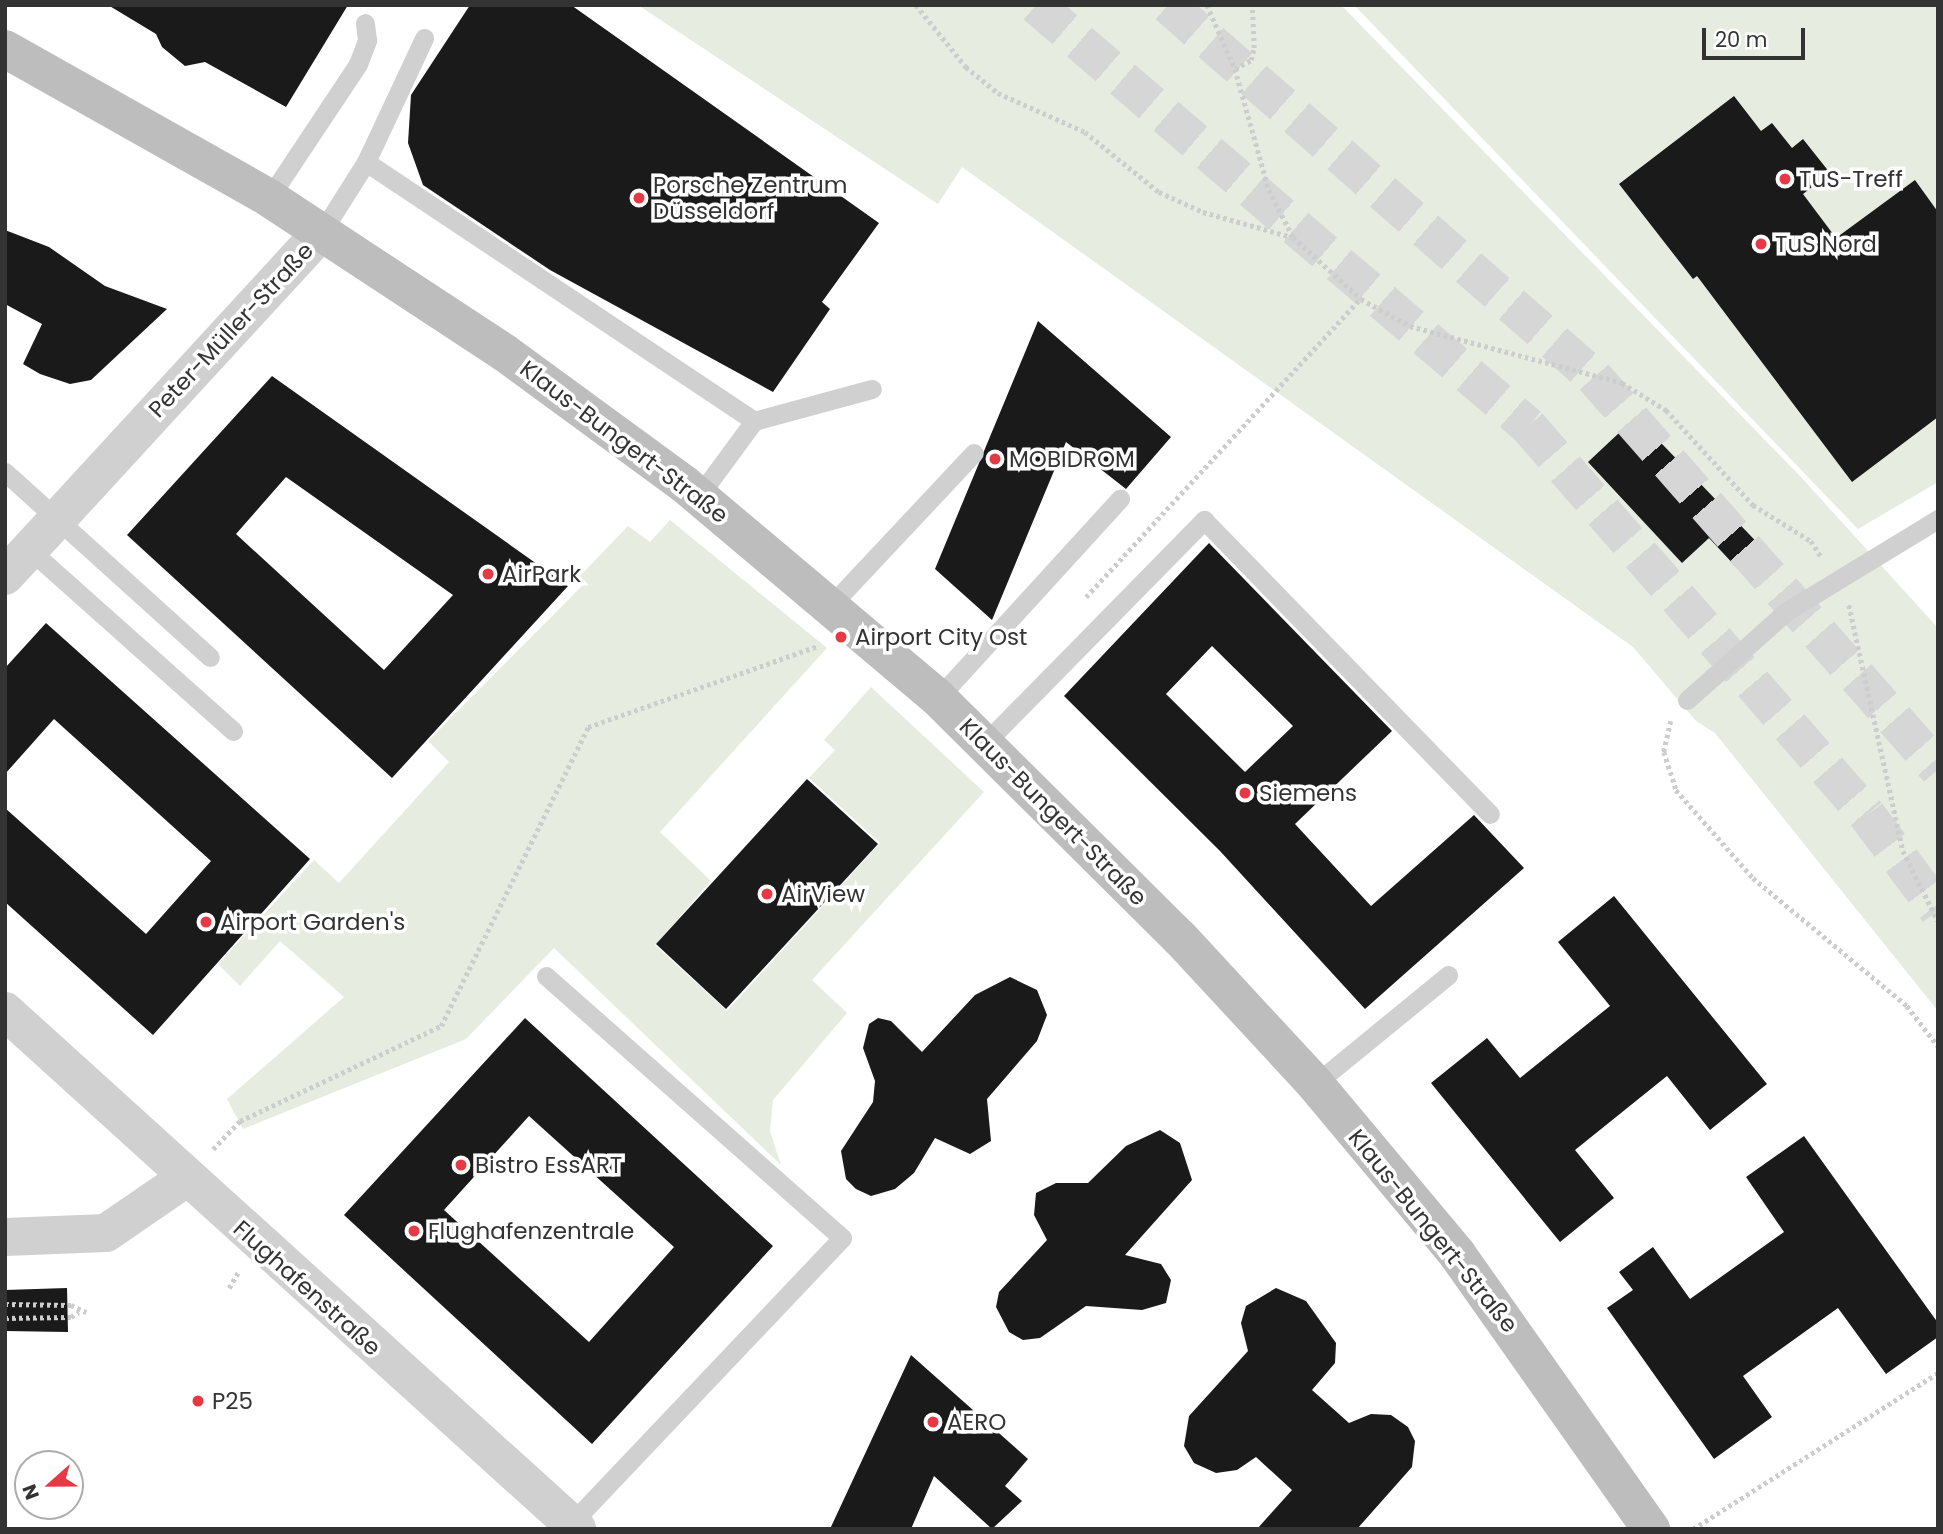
<!DOCTYPE html>
<html>
<head>
<meta charset="utf-8">
<style>
  body { margin:0 }
  #map { position:relative; width:1943px; height:1534px; overflow:hidden; background:#fff; font-family:Poppins,sans-serif }
  div>[style] { position:absolute }
  .green>* { inset:0; background:#e6ecdf }
  .building>* { inset:0; background:#1a1a1a }
  .highway-tunnel>* { height:38px; margin-top:-19px; transform-origin:0; background:repeating-linear-gradient(90deg,#d6d6d6 0 38px,transparent 0 57px) }
  .path>* { height:4.5px; margin-top:-2.25px; transform-origin:0; background:repeating-linear-gradient(90deg,#cdcdcd 0 3.5px,transparent 0 7px) }
  .lane>* { height:19px; margin:-9.5px; padding:0 9.5px; transform-origin:9.5px; border-radius:9.5px; background:#d0d0d0 }
  .street>* { height:38px; margin:-19px; padding:0 19px; transform-origin:19px; border-radius:19px; background:#d0d0d0 }
  .secondary>* { height:38px; margin:-19px; padding:0 19px; transform-origin:19px; border-radius:19px; background:#bdbdbd }
  .dots>* { width:19px; height:19px; translate:-50% -50%; box-sizing:border-box; border:4px solid #fff; border-radius:50% }
  span { translate:-50% -50%; white-space:nowrap; text-align:center; line-height:1.15; -webkit-text-stroke:7px #fff; paint-order:stroke }
  .poi-label { font-size:23px; color:#333 }
  .left { translate:0 -50%; text-align:left }
  .street-label { font-size:23px; color:#333 }
  .frame { position:absolute; inset:0; border:7px solid #333; pointer-events:none }
  .north { position:absolute; left:14px; top:1450px; width:70px; height:70px; box-sizing:border-box; background:#fff; border:2px solid #adadad; border-radius:50%; rotate:249deg; font-size:19px; font-weight:700; line-height:28px; text-align:center; color:#333 }
  .north::after { content:''; display:block; margin:auto; width:24px; height:32px; background:#e63946; clip-path:polygon(50% 0,100% 100%,50% 72%,0 100%) }
  .scale { position:absolute; left:1702px; top:28px; width:103px; height:32px; box-sizing:border-box; border:4px solid #333; border-top:0; padding-left:9px; font-size:21px; line-height:24px; white-space:nowrap; color:#333; -webkit-text-stroke:5px #fff; paint-order:stroke }
</style>
</head>
<body>
<div id="map">
  <div class="green">
    <i style="clip-path:polygon(638px 5px,1341px 5px,1801px 477px,1938px 628px,1938px 1011px,1715px 733px,1696px 721px,1633px 647px,962px 167px,938px 204px)"></i>
    <i style="clip-path:polygon(1354px 5px,1938px 5px,1938px 482px,1858px 529px)"></i>
    <i style="clip-path:polygon(670px 520px,827px 648px,660px 832px,711px 881px,655px 945px,727px 1011px,880px 843px,809px 778px,835px 750px,824px 740px,871px 687px,984px 792px,812px 980px,847px 1013px,773px 1100px,770px 1131px,781px 1165px,554px 948px,466px 1039px,243px 1129px,227px 1099px,344px 997px,280px 941px,240px 986px,218px 964px,314px 860px,339px 883px,449px 762px,428px 741px,585px 583px,579px 577px,628px 526px,650px 542px)"></i>
  </div>
  <div class="building">
    <i style="clip-path:polygon(108px 5px,348px 5px,286px 107px,205px 62px,185px 66px,162px 47px,156px 34px)"></i>
    <i style="clip-path:polygon(470px 5px,571px 5px,879px 223px,822px 302px,830px 309px,773px 392px,550px 270px,423px 185px,408px 143px,411px 95px)"></i>
    <i style="clip-path:polygon(1734px 96px,1761px 131px,1772px 123px,1792px 148px,1803px 139px,1830px 173px,1803px 194px,1836px 238px,1915px 180px,1938px 212px,1938px 417px,1852px 482px,1697px 276px,1693px 279px,1619px 184px)"></i>
    <i style="clip-path:polygon(5px 230px,49px 247px,105px 286px,167px 309px,91px 380px,70px 384px,40px 374px,23px 364px,42px 324px,5px 304px)"></i>
    <i style="clip-path:polygon(1038px 321px,1171px 437px,1126px 489px,1066px 442px,992px 620px,935px 569px)"></i>
    <i style="clip-path:polygon(evenodd,272px 376px,568px 586px,392px 778px,127px 535px,272px 376px,286px 477px,453px 595px,384px 670px,236px 534px,286px 477px)"></i>
    <i style="clip-path:polygon(1636px 417px,1775px 561px,1751px 583px,1709px 538px,1682px 563px,1588px 462px)"></i>
    <i style="clip-path:polygon(evenodd,1209px 543px,1392px 731px,1295px 824px,1371px 906px,1474px 815px,1524px 868px,1365px 1009px,1220px 851px,1064px 696px,1209px 543px,1212px 646px,1293px 726px,1245px 772px,1166px 694px,1212px 646px)"></i>
    <i style="clip-path:polygon(46px 623px,310px 859px,153px 1035px,5px 902px,5px 808px,146px 934px,211px 861px,54px 719px,5px 774px,5px 668px)"></i>
    <i style="clip-path:polygon(807px 779px,878px 844px,726px 1009px,656px 944px)"></i>
    <i style="clip-path:polygon(1614px 896px,1767px 1084px,1710px 1130px,1667px 1076px,1575px 1150px,1614px 1198px,1560px 1242px,1431px 1083px,1487px 1038px,1520px 1078px,1610px 1006px,1558px 942px)"></i>
    <i style="clip-path:polygon(1010px 977px,1037px 990px,1047px 1015px,1037px 1041px,987px 1099px,991px 1141px,970px 1154px,935px 1138px,914px 1173px,895px 1189px,871px 1196px,856px 1189px,846px 1179px,841px 1151px,873px 1102px,875px 1081px,863px 1048px,869px 1024px,878px 1018px,891px 1021px,922px 1052px,975px 995px)"></i>
    <i style="clip-path:polygon(evenodd,525px 1018px,773px 1246px,592px 1444px,344px 1215px,525px 1018px,529px 1116px,674px 1247px,589px 1342px,444px 1210px,529px 1116px)"></i>
    <i style="clip-path:polygon(1160px 1130px,1180px 1143px,1192px 1180px,1125px 1255px,1161px 1264px,1171px 1280px,1166px 1303px,1142px 1310px,1086px 1306px,1040px 1338px,1023px 1340px,1009px 1332px,996px 1307px,999px 1292px,1047px 1240px,1034px 1215px,1036px 1193px,1056px 1183px,1088px 1183px,1126px 1146px)"></i>
    <i style="clip-path:polygon(1804px 1136px,1938px 1323px,1938px 1337px,1886px 1374px,1838px 1308px,1743px 1376px,1772px 1417px,1714px 1459px,1607px 1308px,1633px 1290px,1619px 1272px,1653px 1247px,1690px 1299px,1784px 1232px,1746px 1177px)"></i>
    <i style="clip-path:polygon(67px 1288px,68px 1332px,5px 1331px,5px 1290px)"></i>
    <i style="clip-path:polygon(1276px 1288px,1306px 1301px,1336px 1343px,1335px 1363px,1312px 1390px,1349px 1423px,1371px 1414px,1391px 1415px,1408px 1427px,1415px 1441px,1412px 1467px,1357px 1529px,1257px 1529px,1292px 1490px,1256px 1457px,1237px 1470px,1216px 1473px,1194px 1463px,1184px 1446px,1189px 1416px,1248px 1351px,1241px 1323px,1246px 1306px)"></i>
    <i style="clip-path:polygon(911px 1355px,1028px 1459px,1005px 1486px,1022px 1501px,992px 1529px,934px 1476px,911px 1529px,830px 1529px)"></i>
  </div>
  <div class="highway-tunnel">
    <i style="left:1036px;top:5px;width:648px;rotate:40.55deg"></i>
    <i style="left:1528px;top:426px;width:516px;rotate:48.93deg"></i>
    <i style="left:1867px;top:815px;width:119px;rotate:53.2deg"></i>
    <i style="left:1168px;top:5px;width:566px;rotate:41.13deg"></i>
    <i style="left:1594px;top:377px;width:522px;rotate:48.73deg"></i>
  </div>
  <div class="path">
    <i style="left:916px;top:5px;width:80px;rotate:51.1deg"></i>
    <i style="left:966px;top:67px;width:41px;rotate:39.1deg"></i>
    <i style="left:998px;top:93px;width:95px;rotate:24.1deg"></i>
    <i style="left:1085px;top:132px;width:95px;rotate:39deg"></i>
    <i style="left:1159px;top:192px;width:48px;rotate:24.4deg"></i>
    <i style="left:1203px;top:212px;width:92px;rotate:15.7deg"></i>
    <i style="left:1207px;top:5px;width:70px;rotate:66.4deg"></i>
    <i style="left:1235px;top:69px;width:126px;rotate:74.3deg"></i>
    <i style="left:1269px;top:190px;width:53px;rotate:62.9deg"></i>
    <i style="left:1293px;top:237px;width:92px;rotate:42.4deg"></i>
    <i style="left:1361px;top:299px;width:56px;rotate:28.9deg"></i>
    <i style="left:1410px;top:326px;width:220px;rotate:15deg"></i>
    <i style="left:1622px;top:383px;width:52px;rotate:31.5deg"></i>
    <i style="left:1666px;top:410px;width:129px;rotate:47.5deg"></i>
    <i style="left:1753px;top:505px;width:68px;rotate:31.8deg"></i>
    <i style="left:1811px;top:541px;width:20px;rotate:57deg"></i>
    <i style="left:1235px;top:69px;width:18px;rotate:-29deg"></i>
    <i style="left:1251px;top:60px;width:12px;rotate:-76deg"></i>
    <i style="left:1254px;top:48px;width:43px;rotate:-92.7deg"></i>
    <i style="left:1086px;top:597px;width:405px;rotate:-47.4deg"></i>
    <i style="left:1849px;top:605px;width:252px;rotate:77.6deg"></i>
    <i style="left:1903px;top:851px;width:78px;rotate:63.4deg"></i>
    <i style="left:1671px;top:721px;width:32px;rotate:103deg"></i>
    <i style="left:1664px;top:752px;width:40px;rotate:72deg"></i>
    <i style="left:1676px;top:790px;width:117px;rotate:48.8deg"></i>
    <i style="left:1753px;top:878px;width:200px;rotate:39.7deg"></i>
    <i style="left:1907px;top:1006px;width:51px;rotate:52.2deg"></i>
    <i style="left:213px;top:1149px;width:39px;rotate:-46deg"></i>
    <i style="left:240px;top:1121px;width:222px;rotate:-25.3deg"></i>
    <i style="left:441px;top:1026px;width:333px;rotate:-63.8deg"></i>
    <i style="left:588px;top:727px;width:244px;rotate:-19.4deg"></i>
    <i style="left:229px;top:1288px;width:20px;rotate:-60deg"></i>
    <i style="left:5px;top:1304px;width:66px;rotate:0.9deg"></i>
    <i style="left:71px;top:1305px;width:17px;rotate:25deg"></i>
    <i style="left:5px;top:1318px;width:66px;rotate:-0.9deg"></i>
    <i style="left:71px;top:1317px;width:9px;rotate:-32deg"></i>
    <i style="left:1693px;top:1529px;width:290px;rotate:-32.5deg"></i>
  </div>
  <div class="lane">
    <i style="left:366px;top:162px;width:467px;rotate:33.7deg"></i>
    <i style="left:754px;top:421px;width:93px;rotate:126.3deg"></i>
    <i style="left:269px;top:198px;width:161px;rotate:-56.4deg"></i>
    <i style="left:358px;top:64px;width:26px;rotate:-69deg"></i>
    <i style="left:367px;top:40px;width:17px;rotate:-97deg"></i>
    <i style="left:323px;top:230px;width:80px;rotate:-57.7deg"></i>
    <i style="left:366px;top:162px;width:137px;rotate:-64.9deg"></i>
    <i style="left:754px;top:421px;width:122px;rotate:-15.2deg"></i>
    <i style="left:5px;top:472px;width:276px;rotate:42.1deg"></i>
    <i style="left:30px;top:550px;width:272px;rotate:41.7deg"></i>
    <i style="left:832px;top:604px;width:207px;rotate:-46.8deg"></i>
    <i style="left:938px;top:698px;width:270px;rotate:-47.6deg"></i>
    <i style="left:1687px;top:700px;width:134px;rotate:-41.7deg"></i>
    <i style="left:1787px;top:611px;width:177px;rotate:-31.4deg"></i>
    <i style="left:985px;top:743px;width:313px;rotate:-45.5deg"></i>
    <i style="left:1204px;top:520px;width:410px;rotate:45.8deg"></i>
    <i style="left:546px;top:976px;width:395px;rotate:41.5deg"></i>
    <i style="left:842px;top:1238px;width:394px;rotate:133.5deg"></i>
    <i style="left:1315px;top:1084px;width:172px;rotate:-39.3deg"></i>
  </div>
  <div class="street">
    <i style="left:5px;top:576px;width:470px;rotate:-47.4deg"></i>
    <i style="left:5px;top:1011px;width:772px;rotate:42.16deg"></i>
    <i style="left:5px;top:1237px;width:101px;rotate:-2.3deg"></i>
    <i style="left:106px;top:1233px;width:97px;rotate:-34.5deg"></i>
  </div>
  <div class="secondary">
    <i style="left:5px;top:49px;width:303px;rotate:29.4deg"></i>
    <i style="left:269px;top:198px;width:282px;rotate:33.3deg"></i>
    <i style="left:505px;top:353px;width:222px;rotate:36.2deg"></i>
    <i style="left:684px;top:484px;width:332px;rotate:40.1deg"></i>
    <i style="left:938px;top:698px;width:341px;rotate:44.8deg"></i>
    <i style="left:1180px;top:938px;width:199px;rotate:47.2deg"></i>
    <i style="left:1315px;top:1084px;width:222px;rotate:50.1deg"></i>
    <i style="left:1457px;top:1254px;width:337px;rotate:54.8deg"></i>
  </div>
  <div class="dots">
    <i style="left:1785px;top:179px;background:#e63946"></i>
    <i style="left:639px;top:198px;background:#e63946"></i>
    <i style="left:1761px;top:244px;background:#e63946"></i>
    <i style="left:995px;top:459px;background:#e63946"></i>
    <i style="left:488px;top:574px;background:#e63946"></i>
    <i style="left:841px;top:637px;background:#e63946"></i>
    <i style="left:1245px;top:793px;background:#e63946"></i>
    <i style="left:767px;top:894px;background:#e63946"></i>
    <i style="left:206px;top:922px;background:#e63946"></i>
    <i style="left:461px;top:1165px;background:#e63946"></i>
    <i style="left:414px;top:1231px;background:#e63946"></i>
    <i style="left:198px;top:1401px;background:#e63946"></i>
    <i style="left:933px;top:1422px;background:#e63946"></i>
  </div>
  <div class="poi-label">
    <span class="left" style="left:1799px;top:179px">TuS-Treff</span>
    <span class="left" style="left:653px;top:198px">Porsche Zentrum<br>Düsseldorf</span>
    <span class="left" style="left:1775px;top:244px">TuS Nord</span>
    <span class="left" style="left:1009px;top:459px">MOBIDROM</span>
    <span class="left" style="left:502px;top:574px">AirPark</span>
    <span class="left" style="left:855px;top:637px">Airport City Ost</span>
    <span class="left" style="left:1259px;top:793px">Siemens</span>
    <span class="left" style="left:781px;top:894px">AirView</span>
    <span class="left" style="left:220px;top:922px">Airport Garden's</span>
    <span class="left" style="left:475px;top:1165px">Bistro EssART</span>
    <span class="left" style="left:428px;top:1231px">Flughafenzentrale</span>
    <span class="left" style="left:212px;top:1401px">P25</span>
    <span class="left" style="left:947px;top:1422px">AERO</span>
  </div>
  <div class="street-label">
    <span style="left:231px;top:330px;rotate:-47deg">Peter-Müller-Straße</span>
    <span style="left:624px;top:442px;rotate:37deg">Klaus-Bungert-Straße</span>
    <span style="left:1053px;top:812px;rotate:45deg">Klaus-Bungert-Straße</span>
    <span style="left:1433px;top:1231px;rotate:51deg">Klaus-Bungert-Straße</span>
    <span style="left:307px;top:1288px;rotate:42deg">Flughafenstraße</span>
  </div>
  <div class="frame"></div>
  <div class="north">N</div>
  <div class="scale">20 m</div>
</div>
</body>
</html>
